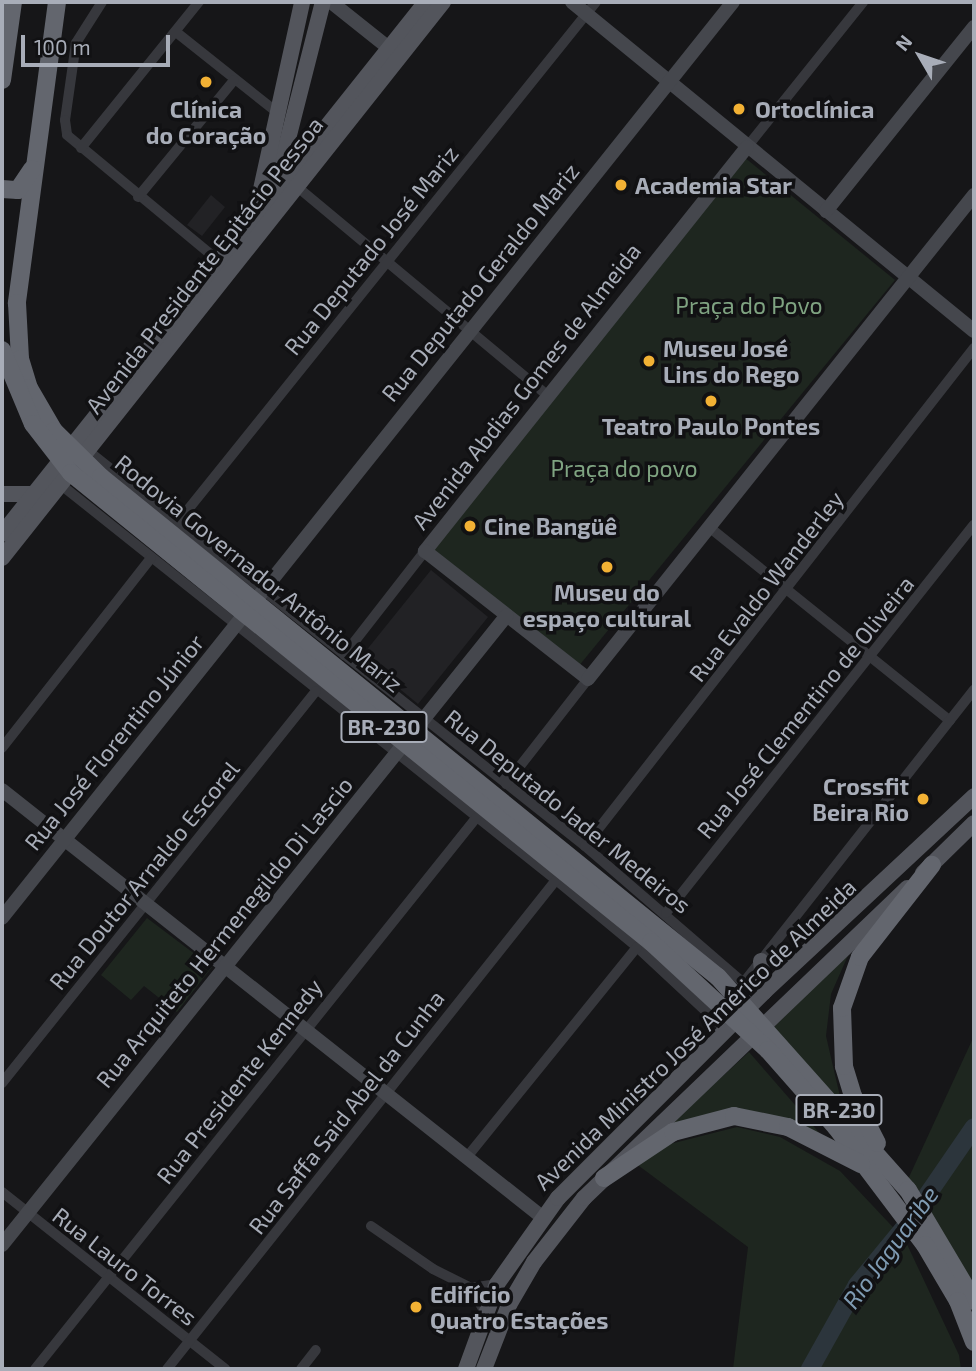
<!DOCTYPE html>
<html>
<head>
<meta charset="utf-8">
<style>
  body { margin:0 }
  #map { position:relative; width:976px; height:1371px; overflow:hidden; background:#161618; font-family:"Exo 2",sans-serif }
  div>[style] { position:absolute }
  .built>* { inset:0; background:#222225 }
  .green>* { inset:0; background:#1e261f }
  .river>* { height:18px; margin:-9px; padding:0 9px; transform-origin:9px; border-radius:9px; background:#2c353c }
  .street>* { height:10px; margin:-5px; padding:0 5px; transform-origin:5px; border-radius:5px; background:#37383d }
  .secondary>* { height:14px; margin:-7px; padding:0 7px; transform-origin:7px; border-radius:7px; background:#45474d }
  .primary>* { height:16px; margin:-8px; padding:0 8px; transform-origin:8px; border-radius:8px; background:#53555c }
  .highway>* { height:18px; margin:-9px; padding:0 9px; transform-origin:9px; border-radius:9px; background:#63666e }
  .dots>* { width:19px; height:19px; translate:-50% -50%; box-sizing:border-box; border:4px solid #111113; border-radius:50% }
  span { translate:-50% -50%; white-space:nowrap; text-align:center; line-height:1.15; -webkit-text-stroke:7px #111113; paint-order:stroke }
  .shield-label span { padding:2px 5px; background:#111113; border:2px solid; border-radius:5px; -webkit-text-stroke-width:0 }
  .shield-label { font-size:21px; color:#a8adb8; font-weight:700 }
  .poi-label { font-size:23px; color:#a8adb8; font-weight:700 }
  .left { translate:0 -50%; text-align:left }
  .right { translate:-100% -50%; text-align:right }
  .street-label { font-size:23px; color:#a8adb8 }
  .park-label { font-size:23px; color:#7fa381 }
  .water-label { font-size:24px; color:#7f9bb3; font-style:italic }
  .frame { position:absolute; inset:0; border:4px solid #a8adb8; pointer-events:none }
  .north { position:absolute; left:885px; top:21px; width:70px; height:70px; -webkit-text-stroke:5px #111113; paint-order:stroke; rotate:309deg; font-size:19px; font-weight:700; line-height:28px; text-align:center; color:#a8adb8 }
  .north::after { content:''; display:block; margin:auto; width:24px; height:32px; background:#a8adb8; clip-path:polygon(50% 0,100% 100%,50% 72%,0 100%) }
  .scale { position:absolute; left:21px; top:35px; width:149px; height:32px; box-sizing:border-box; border:4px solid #a8adb8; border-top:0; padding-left:9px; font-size:21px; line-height:24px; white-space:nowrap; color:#a8adb8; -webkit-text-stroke:5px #111113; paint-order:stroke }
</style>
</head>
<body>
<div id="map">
  <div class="built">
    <i style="clip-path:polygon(211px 195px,225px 207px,202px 236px,187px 225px)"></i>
    <i style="clip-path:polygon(431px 570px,488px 617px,418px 704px,361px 657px)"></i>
  </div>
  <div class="green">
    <i style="clip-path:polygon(744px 157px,895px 280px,578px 667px,430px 548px)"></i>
    <i style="clip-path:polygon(147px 918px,212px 967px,177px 1012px,144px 986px,131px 1000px,101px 975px)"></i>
    <i style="clip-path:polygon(850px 951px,831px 994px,826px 1036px,842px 1105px,771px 1030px)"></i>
    <i style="clip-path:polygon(974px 1036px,974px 1291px,904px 1188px)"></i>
    <i style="clip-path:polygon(749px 1052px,822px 1136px,743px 1110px,656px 1137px)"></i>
    <i style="clip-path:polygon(737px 1127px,780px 1137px,840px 1171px,905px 1240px,959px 1355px,961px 1369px,733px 1369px,748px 1247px,635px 1163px,666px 1145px)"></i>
  </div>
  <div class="river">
    <i style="left:810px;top:1369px;width:96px;rotate:-60.8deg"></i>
    <i style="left:857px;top:1285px;width:80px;rotate:-50.6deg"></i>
    <i style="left:908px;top:1223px;width:116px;rotate:-55.5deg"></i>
  </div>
  <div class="street">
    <i style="left:102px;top:2px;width:49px;rotate:122.4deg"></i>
    <i style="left:76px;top:43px;width:78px;rotate:98.1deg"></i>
    <i style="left:65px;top:120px;width:15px;rotate:82deg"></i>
    <i style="left:67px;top:135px;width:197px;rotate:39.7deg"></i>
    <i style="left:176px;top:32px;width:130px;rotate:38.5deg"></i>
    <i style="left:747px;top:147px;width:186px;rotate:-51.3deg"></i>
    <i style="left:81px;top:148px;width:188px;rotate:-51.1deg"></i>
    <i style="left:295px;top:185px;width:327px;rotate:39.8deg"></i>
    <i style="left:138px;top:197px;width:151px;rotate:-50.6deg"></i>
    <i style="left:87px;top:450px;width:636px;rotate:38.49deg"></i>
    <i style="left:585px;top:846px;width:231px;rotate:40.8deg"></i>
    <i style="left:60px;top:484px;width:635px;rotate:38.6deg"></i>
    <i style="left:556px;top:880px;width:105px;rotate:39.6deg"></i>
    <i style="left:637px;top:947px;width:122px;rotate:43deg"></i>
    <i style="left:178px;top:522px;width:667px;rotate:-51.21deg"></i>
    <i style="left:709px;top:527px;width:309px;rotate:38.8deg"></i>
    <i style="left:344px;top:655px;width:132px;rotate:-52.1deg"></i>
    <i style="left:2px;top:748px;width:241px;rotate:-51.9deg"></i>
    <i style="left:506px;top:784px;width:133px;rotate:-52deg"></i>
    <i style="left:585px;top:846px;width:632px;rotate:-52.01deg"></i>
    <i style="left:666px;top:913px;width:495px;rotate:-51.6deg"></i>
    <i style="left:744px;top:982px;width:372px;rotate:-51.8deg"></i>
    <i style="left:2px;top:1083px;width:502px;rotate:-51.3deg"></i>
    <i style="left:467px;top:1157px;width:270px;rotate:-51deg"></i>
    <i style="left:2px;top:1192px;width:285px;rotate:38.4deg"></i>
    <i style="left:371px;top:1226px;width:75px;rotate:34.7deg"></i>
    <i style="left:433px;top:1269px;width:42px;rotate:26.6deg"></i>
    <i style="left:471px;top:1288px;width:26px;rotate:-9deg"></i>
    <i style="left:471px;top:1288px;width:28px;rotate:60deg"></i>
    <i style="left:35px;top:1369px;width:706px;rotate:-51.33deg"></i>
    <i style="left:167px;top:1369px;width:625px;rotate:-51.5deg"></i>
    <i style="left:301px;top:1369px;width:24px;rotate:-52deg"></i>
  </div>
  <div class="secondary">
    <i style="left:331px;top:2px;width:75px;rotate:38.5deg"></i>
    <i style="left:572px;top:2px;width:519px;rotate:39.3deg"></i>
    <i style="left:747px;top:147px;width:517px;rotate:128.56deg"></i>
    <i style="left:425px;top:551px;width:207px;rotate:38.1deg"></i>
    <i style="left:588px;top:679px;width:619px;rotate:-51.43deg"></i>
    <i style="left:826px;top:211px;width:236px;rotate:-51.2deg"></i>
    <i style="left:2px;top:790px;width:688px;rotate:38.33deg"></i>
    <i style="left:2px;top:918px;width:1172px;rotate:-51.41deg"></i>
    <i style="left:2px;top:1245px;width:807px;rotate:-51.28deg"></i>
  </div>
  <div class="primary">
    <i style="left:276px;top:186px;width:190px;rotate:-75.7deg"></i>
    <i style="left:256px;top:212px;width:215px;rotate:-77.6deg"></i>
    <i style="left:2px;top:494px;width:32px"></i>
    <i style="left:2px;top:534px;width:680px;rotate:-51.45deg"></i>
    <i style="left:2px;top:558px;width:710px;rotate:-51.58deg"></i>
    <i style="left:923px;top:873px;width:71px;rotate:-44.4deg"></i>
    <i style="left:761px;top:961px;width:31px;rotate:84deg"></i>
    <i style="left:466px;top:1369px;width:90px;rotate:-70deg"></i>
    <i style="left:497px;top:1284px;width:105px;rotate:-54.7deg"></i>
    <i style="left:558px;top:1198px;width:291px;rotate:-45deg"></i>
    <i style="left:764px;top:992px;width:287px;rotate:-43deg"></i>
    <i style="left:484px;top:1369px;width:69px;rotate:-68.7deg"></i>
    <i style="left:509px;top:1305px;width:50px;rotate:-59.8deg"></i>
    <i style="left:534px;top:1262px;width:81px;rotate:-52deg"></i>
    <i style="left:584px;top:1198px;width:448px;rotate:-43.8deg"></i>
  </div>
  <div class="highway">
    <i style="left:57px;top:2px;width:304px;rotate:97.6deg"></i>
    <i style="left:17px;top:303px;width:56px;rotate:86.9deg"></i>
    <i style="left:20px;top:359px;width:30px;rotate:73deg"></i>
    <i style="left:29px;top:388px;width:50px;rotate:59.8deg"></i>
    <i style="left:54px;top:431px;width:66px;rotate:44.4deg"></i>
    <i style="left:101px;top:477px;width:794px;rotate:39.02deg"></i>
    <i style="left:718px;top:977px;width:285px;rotate:48.3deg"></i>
    <i style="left:908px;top:1190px;width:129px;rotate:59.3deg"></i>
    <i style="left:2px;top:80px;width:79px;rotate:-82deg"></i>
    <i style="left:2px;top:189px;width:16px;rotate:4deg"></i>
    <i style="left:18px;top:190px;width:25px;rotate:-56deg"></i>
    <i style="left:2px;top:350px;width:80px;rotate:67.3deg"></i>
    <i style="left:33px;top:424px;width:62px;rotate:52.2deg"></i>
    <i style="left:71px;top:473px;width:746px;rotate:38.96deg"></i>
    <i style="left:651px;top:942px;width:159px;rotate:42.7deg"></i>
    <i style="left:768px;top:1050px;width:103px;rotate:48.6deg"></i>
    <i style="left:836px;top:1127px;width:148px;rotate:53deg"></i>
    <i style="left:925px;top:1245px;width:65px;rotate:59.5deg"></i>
    <i style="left:958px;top:1301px;width:44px;rotate:68.7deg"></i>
    <i style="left:877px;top:1143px;width:53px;rotate:-117.1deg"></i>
    <i style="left:853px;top:1096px;width:31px;rotate:-107deg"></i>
    <i style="left:844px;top:1066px;width:58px;rotate:-92deg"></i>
    <i style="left:842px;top:1008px;width:54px;rotate:-70.6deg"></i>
    <i style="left:860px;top:957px;width:117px;rotate:-52deg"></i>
    <i style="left:604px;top:1178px;width:83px;rotate:-33.7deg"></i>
    <i style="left:673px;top:1132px;width:63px;rotate:-14.7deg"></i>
    <i style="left:734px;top:1116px;width:55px;rotate:11.5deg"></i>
    <i style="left:788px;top:1127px;width:82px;rotate:26.9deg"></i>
  </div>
  <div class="dots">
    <i style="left:206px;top:82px;background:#f2b134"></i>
    <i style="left:739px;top:109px;background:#f2b134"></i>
    <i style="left:621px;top:185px;background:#f2b134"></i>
    <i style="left:649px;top:361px;background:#f2b134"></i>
    <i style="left:711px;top:401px;background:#f2b134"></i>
    <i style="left:470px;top:526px;background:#f2b134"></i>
    <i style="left:607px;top:567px;background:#f2b134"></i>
    <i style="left:923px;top:799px;background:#f2b134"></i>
    <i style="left:416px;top:1307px;background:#f2b134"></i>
  </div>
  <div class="shield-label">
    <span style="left:384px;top:727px">BR-230</span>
    <span style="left:839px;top:1110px">BR-230</span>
  </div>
  <div class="poi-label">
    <span style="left:206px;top:122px">Clínica<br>do Coração</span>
    <span class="left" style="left:755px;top:109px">Ortoclínica</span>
    <span class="left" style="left:635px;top:185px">Academia Star</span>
    <span class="left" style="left:663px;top:361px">Museu José<br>Lins do Rego</span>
    <span style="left:711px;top:426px">Teatro Paulo Pontes</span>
    <span class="left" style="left:484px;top:526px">Cine Bangüê</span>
    <span style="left:607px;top:605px">Museu do<br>espaço cultural</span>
    <span class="right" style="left:909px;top:799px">Crossfit<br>Beira Rio</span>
    <span class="left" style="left:430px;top:1307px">Edifício<br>Quatro Estações</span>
  </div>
  <div class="street-label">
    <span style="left:371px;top:250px;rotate:-51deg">Rua Deputado José Mariz</span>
    <span style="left:204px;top:265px;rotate:-52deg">Avenida Presidente Epitácio Pessoa</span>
    <span style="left:480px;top:282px;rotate:-51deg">Rua Deputado Geraldo Mariz</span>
    <span style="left:526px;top:386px;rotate:-52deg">Avenida Abdias Gomes de Almeida</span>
    <span style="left:259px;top:573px;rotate:39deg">Rodovia Governador Antônio Mariz</span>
    <span style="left:766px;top:586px;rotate:-52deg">Rua Evaldo Wanderley</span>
    <span style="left:805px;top:707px;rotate:-51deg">Rua José Clementino de Oliveira</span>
    <span style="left:114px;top:742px;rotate:-51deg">Rua José Florentino Júnior</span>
    <span style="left:568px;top:811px;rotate:39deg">Rua Deputado Jader Medeiros</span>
    <span style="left:144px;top:875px;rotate:-51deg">Rua Doutor Arnaldo Escorel</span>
    <span style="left:224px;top:932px;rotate:-51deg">Rua Arquiteto Hermenegildo Di Lascio</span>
    <span style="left:695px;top:1034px;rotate:-44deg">Avenida Ministro José Américo de Almeida</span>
    <span style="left:239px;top:1081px;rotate:-52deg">Rua Presidente Kennedy</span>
    <span style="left:346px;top:1112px;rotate:-52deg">Rua Saffa Said Abel da Cunha</span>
    <span style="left:125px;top:1266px;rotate:38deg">Rua Lauro Torres</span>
  </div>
  <div class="park-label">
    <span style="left:749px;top:305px">Praça do Povo</span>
    <span style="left:624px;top:468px">Praça do povo</span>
  </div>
  <div class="water-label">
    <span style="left:890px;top:1247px;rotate:-54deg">Rio Jaguaribe</span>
  </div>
  <div class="frame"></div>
  <div class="north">N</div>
  <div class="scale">100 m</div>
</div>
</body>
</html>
